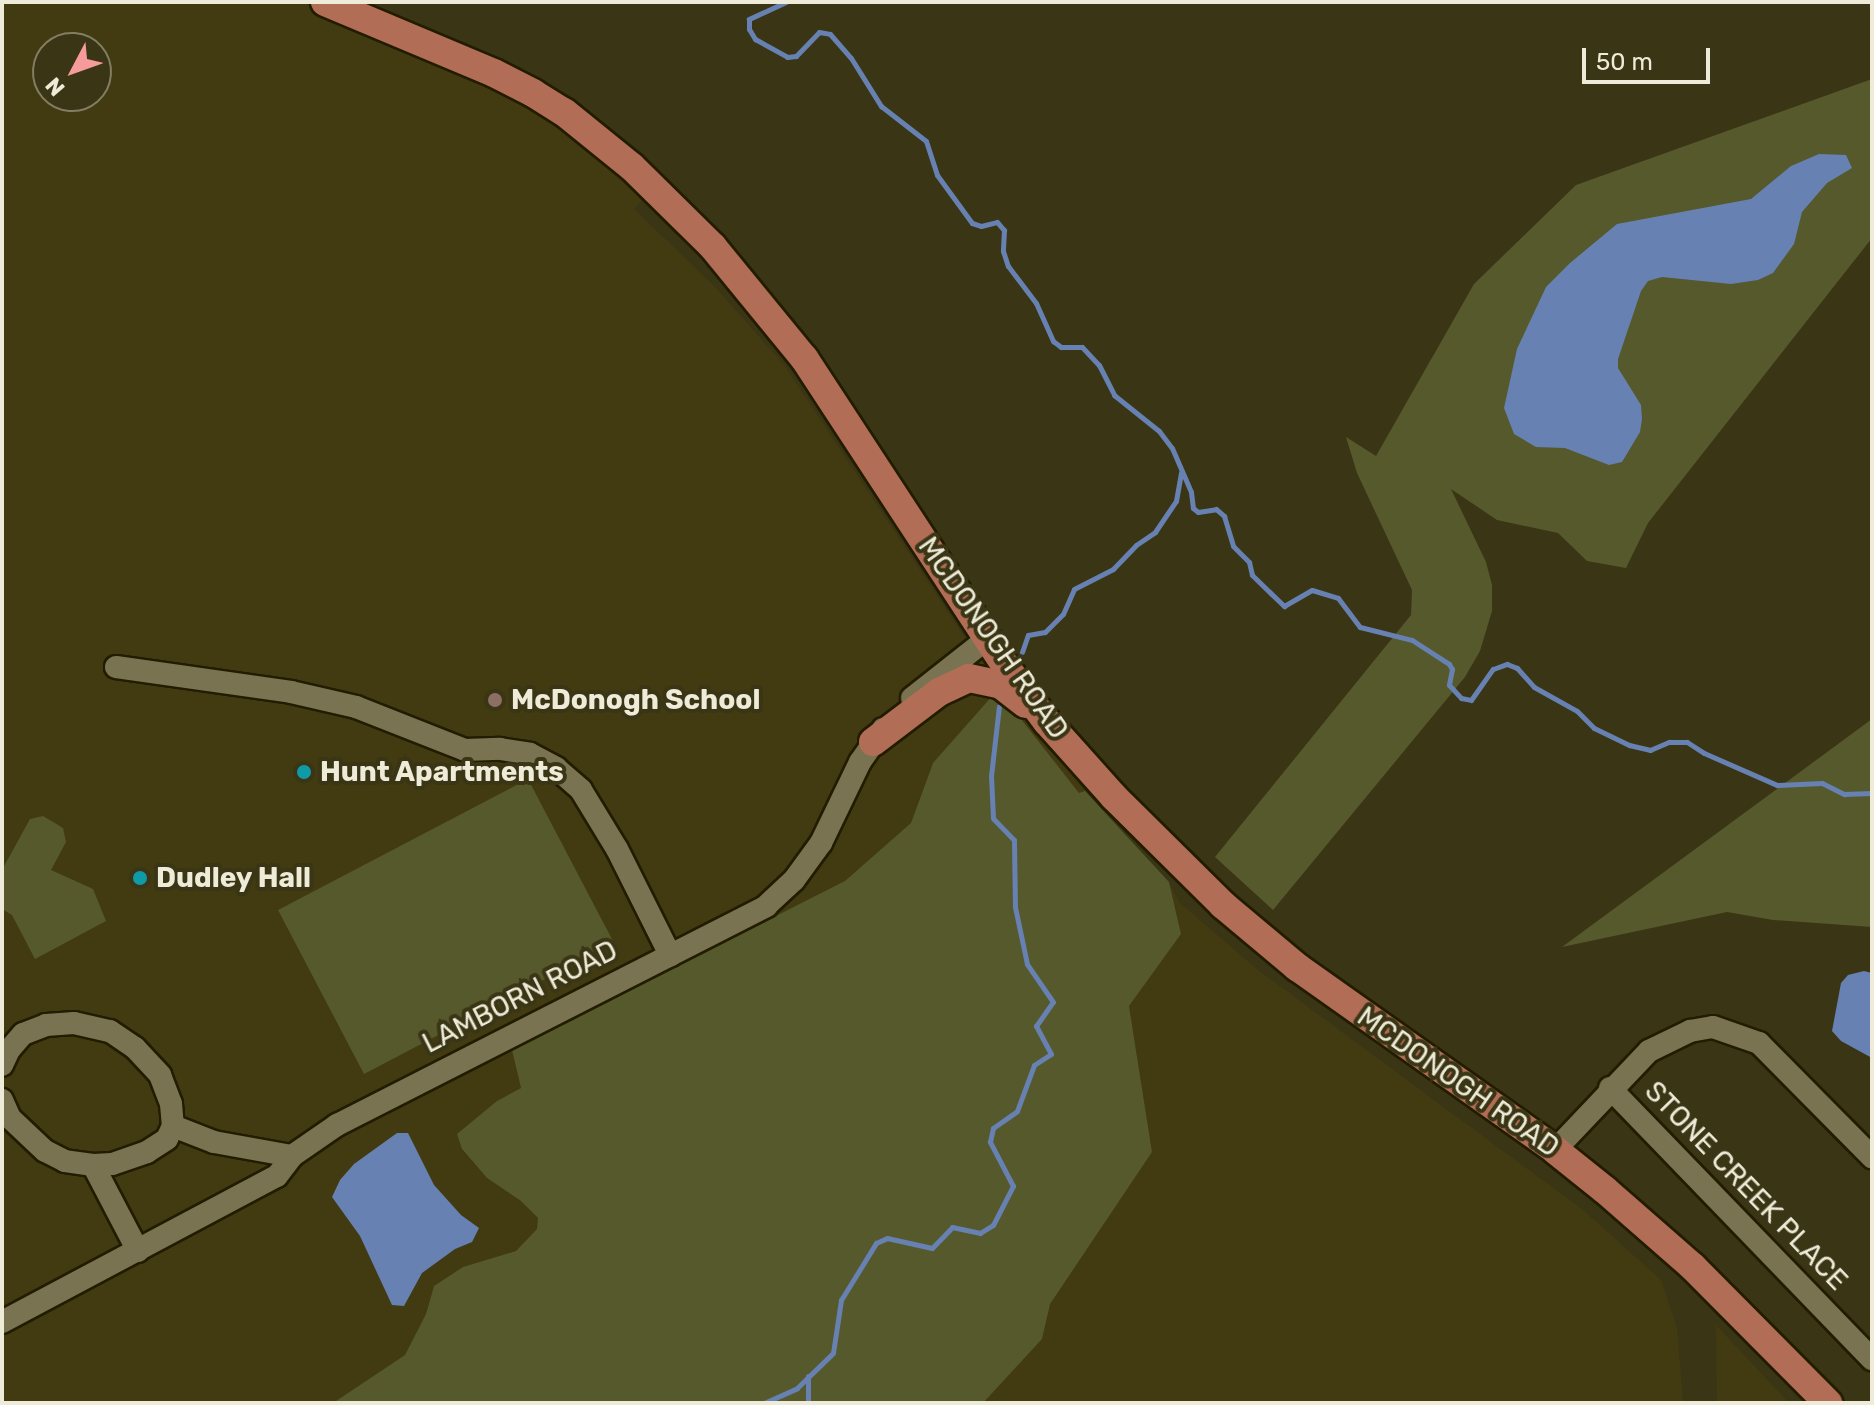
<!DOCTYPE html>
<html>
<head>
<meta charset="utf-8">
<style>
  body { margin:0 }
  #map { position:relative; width:1874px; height:1405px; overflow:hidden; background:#3a3515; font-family:Rubik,sans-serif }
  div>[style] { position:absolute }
  .built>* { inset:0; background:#423b12 }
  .green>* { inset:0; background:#56592c }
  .water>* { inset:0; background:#6781b2 }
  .stream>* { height:5px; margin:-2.5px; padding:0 2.5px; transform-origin:2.5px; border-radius:2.5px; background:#6781b2 }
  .roads { filter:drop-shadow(2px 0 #221c00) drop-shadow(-2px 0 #221c00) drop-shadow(0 2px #221c00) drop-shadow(0 -2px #221c00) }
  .minor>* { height:22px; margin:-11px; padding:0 11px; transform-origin:11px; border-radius:11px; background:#797352 }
  .major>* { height:28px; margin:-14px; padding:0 14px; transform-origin:14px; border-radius:14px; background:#b26d56 }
  .dots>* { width:22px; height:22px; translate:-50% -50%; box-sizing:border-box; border:4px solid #3a3515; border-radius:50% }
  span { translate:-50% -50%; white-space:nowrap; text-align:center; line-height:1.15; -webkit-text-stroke:8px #3a3515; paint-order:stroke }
  .street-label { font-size:28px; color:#eeebd9 }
  .poi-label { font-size:28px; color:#eeebd9; font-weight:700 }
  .left { translate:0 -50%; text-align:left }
  .frame { position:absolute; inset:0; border:4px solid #eeebd9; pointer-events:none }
  .north { position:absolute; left:32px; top:32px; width:80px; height:80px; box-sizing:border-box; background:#3a3515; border:2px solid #827e63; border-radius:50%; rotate:229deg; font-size:22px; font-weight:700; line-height:32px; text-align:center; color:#eeebd9 }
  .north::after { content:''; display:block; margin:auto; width:28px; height:36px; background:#f59b9b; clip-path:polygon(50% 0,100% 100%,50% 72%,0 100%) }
  .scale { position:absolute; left:1582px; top:48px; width:128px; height:36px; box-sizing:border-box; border:4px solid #eeebd9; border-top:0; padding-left:10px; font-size:24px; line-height:28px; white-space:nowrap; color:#eeebd9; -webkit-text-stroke:6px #3a3515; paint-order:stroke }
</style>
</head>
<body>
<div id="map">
  <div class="built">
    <i style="clip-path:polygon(evenodd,2px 2px,301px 2px,486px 79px,554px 117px,647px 194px,634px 209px,716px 288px,784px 365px,965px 638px,970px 636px,1019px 707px,1085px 791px,1079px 794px,933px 763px,911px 823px,845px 882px,512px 1049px,521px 1088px,497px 1101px,462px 1150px,487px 1178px,521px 1201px,538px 1218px,537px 1229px,516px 1251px,463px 1267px,434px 1286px,426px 1314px,405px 1355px,333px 1403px,2px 1403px,2px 2px,48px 48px,96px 48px,96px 96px,48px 96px,48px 48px)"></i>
    <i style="clip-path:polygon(1169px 882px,1179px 902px,1258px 970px,1583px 1210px,1661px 1280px,1677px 1328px,1683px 1403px,983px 1403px,1042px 1339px,1049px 1304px,1152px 1152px,1129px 1006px,1181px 934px)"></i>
    <i style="clip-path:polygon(1716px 1325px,1789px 1403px,1717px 1403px)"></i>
  </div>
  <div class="green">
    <i style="clip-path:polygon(1872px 79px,1872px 238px,1648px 523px,1626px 568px,1587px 561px,1558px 533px,1497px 520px,1451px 489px,1486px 562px,1492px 585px,1492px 611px,1480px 651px,1465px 677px,1273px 910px,1215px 857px,1411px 615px,1412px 590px,1357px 473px,1346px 437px,1376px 456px,1474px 284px,1576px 185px)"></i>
    <i style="clip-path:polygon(994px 694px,1017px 714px,1079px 793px,1085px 791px,1169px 882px,1181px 934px,1129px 1006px,1152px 1152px,1050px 1304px,1042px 1339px,983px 1403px,333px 1403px,405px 1355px,426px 1314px,434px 1286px,463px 1267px,516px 1251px,537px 1229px,538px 1218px,521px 1201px,487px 1178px,462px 1149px,457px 1134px,497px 1101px,521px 1088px,512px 1050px,845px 881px,911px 823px,933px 763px)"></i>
    <i style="clip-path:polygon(1872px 719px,1872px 927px,1773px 920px,1727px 912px,1562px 947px)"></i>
    <i style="clip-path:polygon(528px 779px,614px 943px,364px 1074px,278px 910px)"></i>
    <i style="clip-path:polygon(43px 816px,63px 828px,66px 842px,51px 870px,93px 889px,106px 921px,35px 959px,12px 915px,2px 909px,2px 870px,30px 819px)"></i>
  </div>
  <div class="water">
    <i style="clip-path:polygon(1819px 154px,1846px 155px,1852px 168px,1827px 183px,1802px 212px,1794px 244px,1773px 273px,1758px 280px,1731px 284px,1662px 277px,1648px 281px,1641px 291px,1618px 359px,1618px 368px,1641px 405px,1642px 419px,1640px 432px,1622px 462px,1609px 465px,1565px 448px,1536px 447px,1514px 434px,1504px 408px,1517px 349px,1546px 287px,1570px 263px,1617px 224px,1751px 199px,1791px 166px)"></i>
    <i style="clip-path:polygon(1864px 971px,1872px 973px,1872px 1058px,1841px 1041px,1832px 1031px,1841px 983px,1848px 975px)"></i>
    <i style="clip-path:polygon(397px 1133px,408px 1133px,434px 1185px,461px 1215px,479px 1228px,472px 1242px,455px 1249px,422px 1273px,404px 1306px,392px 1305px,360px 1236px,332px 1197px,340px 1180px,354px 1164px)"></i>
  </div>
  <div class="stream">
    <i style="left:786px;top:2px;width:41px;rotate:155.3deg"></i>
    <i style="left:749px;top:19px;width:10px;rotate:90deg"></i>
    <i style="left:749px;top:29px;width:12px;rotate:59deg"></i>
    <i style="left:755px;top:39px;width:37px;rotate:29deg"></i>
    <i style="left:787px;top:57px;width:9px;rotate:-6deg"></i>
    <i style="left:796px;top:56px;width:33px;rotate:-46deg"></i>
    <i style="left:819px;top:32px;width:11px;rotate:10deg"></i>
    <i style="left:830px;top:34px;width:32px;rotate:49deg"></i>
    <i style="left:851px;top:58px;width:57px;rotate:58deg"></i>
    <i style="left:881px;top:106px;width:57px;rotate:37.9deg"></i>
    <i style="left:926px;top:141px;width:36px;rotate:72deg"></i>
    <i style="left:937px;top:175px;width:59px;rotate:53.9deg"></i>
    <i style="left:972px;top:223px;width:9px;rotate:18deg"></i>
    <i style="left:981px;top:226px;width:16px;rotate:-14deg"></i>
    <i style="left:997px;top:222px;width:11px;rotate:49deg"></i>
    <i style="left:1004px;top:230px;width:21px;rotate:93deg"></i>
    <i style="left:1003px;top:251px;width:16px;rotate:72deg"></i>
    <i style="left:1008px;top:266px;width:46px;rotate:52.9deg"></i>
    <i style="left:1036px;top:303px;width:42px;rotate:65.9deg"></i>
    <i style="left:1053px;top:341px;width:10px;rotate:37deg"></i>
    <i style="left:1061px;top:347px;width:21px"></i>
    <i style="left:1082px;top:347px;width:25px;rotate:47deg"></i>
    <i style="left:1099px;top:365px;width:34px;rotate:63deg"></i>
    <i style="left:1114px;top:395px;width:58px;rotate:38.7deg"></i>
    <i style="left:1159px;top:431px;width:21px;rotate:53deg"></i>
    <i style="left:1172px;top:448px;width:48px;rotate:66.6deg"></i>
    <i style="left:1191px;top:492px;width:16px;rotate:83deg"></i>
    <i style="left:1193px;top:508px;width:6px;rotate:39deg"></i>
    <i style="left:1198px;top:512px;width:18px;rotate:-9deg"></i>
    <i style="left:1216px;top:509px;width:11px;rotate:41deg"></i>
    <i style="left:1224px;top:516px;width:31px;rotate:73deg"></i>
    <i style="left:1233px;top:546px;width:23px;rotate:45deg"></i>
    <i style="left:1249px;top:562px;width:13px;rotate:77deg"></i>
    <i style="left:1252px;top:575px;width:45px;rotate:44.1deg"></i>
    <i style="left:1284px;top:606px;width:32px;rotate:-30deg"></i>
    <i style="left:1312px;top:590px;width:27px;rotate:17deg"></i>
    <i style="left:1338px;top:598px;width:36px;rotate:53deg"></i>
    <i style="left:1360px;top:627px;width:54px;rotate:14deg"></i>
    <i style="left:1412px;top:640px;width:44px;rotate:33deg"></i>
    <i style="left:1449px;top:664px;width:6px;rotate:59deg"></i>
    <i style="left:1452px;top:669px;width:16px;rotate:101deg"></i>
    <i style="left:1449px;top:685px;width:18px;rotate:47deg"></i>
    <i style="left:1461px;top:698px;width:10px;rotate:11deg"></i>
    <i style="left:1471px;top:700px;width:38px;rotate:-55deg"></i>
    <i style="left:1493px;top:669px;width:15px;rotate:-20deg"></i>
    <i style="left:1507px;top:664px;width:11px;rotate:22deg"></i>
    <i style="left:1517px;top:668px;width:25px;rotate:48deg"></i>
    <i style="left:1534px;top:687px;width:49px;rotate:29.2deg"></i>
    <i style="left:1577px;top:711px;width:24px;rotate:45deg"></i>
    <i style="left:1594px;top:728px;width:39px;rotate:26deg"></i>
    <i style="left:1629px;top:745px;width:22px;rotate:13deg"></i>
    <i style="left:1650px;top:750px;width:21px;rotate:-23deg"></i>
    <i style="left:1669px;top:742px;width:18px"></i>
    <i style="left:1687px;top:742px;width:20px;rotate:33deg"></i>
    <i style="left:1704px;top:753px;width:80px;rotate:23.7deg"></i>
    <i style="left:1777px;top:785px;width:45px;rotate:-2.5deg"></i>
    <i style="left:1822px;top:783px;width:25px;rotate:27deg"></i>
    <i style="left:1844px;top:794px;width:28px;rotate:-2deg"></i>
    <i style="left:1022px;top:652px;width:18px;rotate:-71deg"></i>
    <i style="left:1028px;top:635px;width:17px;rotate:-10deg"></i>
    <i style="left:1045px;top:632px;width:25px;rotate:-45deg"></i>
    <i style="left:1063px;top:614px;width:27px;rotate:-66deg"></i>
    <i style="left:1074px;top:589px;width:44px;rotate:-27.1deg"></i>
    <i style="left:1113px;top:569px;width:33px;rotate:-46deg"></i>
    <i style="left:1136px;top:545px;width:23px;rotate:-34deg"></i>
    <i style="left:1155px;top:532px;width:37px;rotate:-56deg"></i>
    <i style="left:1176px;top:501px;width:29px;rotate:-80deg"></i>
    <i style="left:764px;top:1403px;width:36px;rotate:-24deg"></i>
    <i style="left:797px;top:1388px;width:50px;rotate:-44.2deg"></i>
    <i style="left:833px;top:1353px;width:54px;rotate:-81.4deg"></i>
    <i style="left:841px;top:1300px;width:67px;rotate:-58.4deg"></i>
    <i style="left:876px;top:1243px;width:12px;rotate:-24deg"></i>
    <i style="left:887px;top:1238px;width:46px;rotate:12.5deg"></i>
    <i style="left:932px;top:1248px;width:29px;rotate:-46deg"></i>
    <i style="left:952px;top:1227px;width:29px;rotate:12deg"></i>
    <i style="left:980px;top:1233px;width:15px;rotate:-32deg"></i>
    <i style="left:993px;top:1225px;width:44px;rotate:-62.9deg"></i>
    <i style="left:1013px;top:1186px;width:50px;rotate:-117.6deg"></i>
    <i style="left:990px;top:1142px;width:14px;rotate:-78deg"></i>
    <i style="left:993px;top:1128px;width:29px;rotate:-35deg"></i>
    <i style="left:1017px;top:1111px;width:49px;rotate:-69.7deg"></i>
    <i style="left:1034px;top:1065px;width:20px;rotate:-33deg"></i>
    <i style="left:1051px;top:1054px;width:32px;rotate:-118deg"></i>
    <i style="left:1036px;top:1026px;width:29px;rotate:-55deg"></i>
    <i style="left:1053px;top:1002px;width:46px;rotate:-124.4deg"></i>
    <i style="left:1027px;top:964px;width:58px;rotate:-101.9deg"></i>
    <i style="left:1015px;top:907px;width:67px;rotate:-90.9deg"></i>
    <i style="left:1014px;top:840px;width:30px;rotate:-134deg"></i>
    <i style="left:993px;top:818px;width:42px;rotate:-92.7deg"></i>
    <i style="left:991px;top:776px;width:70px;rotate:-83.5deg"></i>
    <i style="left:808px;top:1403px;width:27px;rotate:-90deg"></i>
  </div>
  <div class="roads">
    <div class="minor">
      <i style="left:116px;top:667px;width:177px;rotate:8.1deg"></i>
      <i style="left:291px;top:692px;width:67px;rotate:13deg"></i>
      <i style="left:356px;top:707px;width:117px;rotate:21.5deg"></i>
      <i style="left:465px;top:750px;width:35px;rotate:-2deg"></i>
      <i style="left:500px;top:749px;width:30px;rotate:9deg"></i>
      <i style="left:530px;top:754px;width:30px;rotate:28deg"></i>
      <i style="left:556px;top:768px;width:33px;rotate:41deg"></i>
      <i style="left:581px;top:790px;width:69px;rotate:58.6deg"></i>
      <i style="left:617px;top:849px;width:119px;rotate:63.4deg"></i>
      <i style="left:912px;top:698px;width:95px;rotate:-38.2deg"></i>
      <i style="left:2px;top:1065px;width:17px;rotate:-65deg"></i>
      <i style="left:9px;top:1050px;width:21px;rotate:-49deg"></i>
      <i style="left:23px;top:1034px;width:25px;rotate:-21deg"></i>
      <i style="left:46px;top:1025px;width:28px;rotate:-4deg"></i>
      <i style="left:74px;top:1023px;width:37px;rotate:13deg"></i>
      <i style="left:110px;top:1031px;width:30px;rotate:34deg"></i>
      <i style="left:135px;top:1048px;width:37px;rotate:47deg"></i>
      <i style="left:160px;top:1075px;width:31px;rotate:69deg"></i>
      <i style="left:171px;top:1104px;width:22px;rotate:85deg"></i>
      <i style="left:173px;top:1126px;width:14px;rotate:115deg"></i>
      <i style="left:167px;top:1139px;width:24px;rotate:147deg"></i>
      <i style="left:147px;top:1152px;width:37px;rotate:161deg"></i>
      <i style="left:112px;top:1164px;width:19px;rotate:177deg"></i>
      <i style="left:93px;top:1165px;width:28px;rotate:-172deg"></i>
      <i style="left:65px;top:1161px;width:22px;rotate:-153deg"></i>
      <i style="left:45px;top:1151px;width:48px;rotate:-136.7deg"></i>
      <i style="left:10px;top:1118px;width:20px;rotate:-114deg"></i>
      <i style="left:1610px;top:1088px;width:377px;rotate:46deg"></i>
      <i style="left:173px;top:1126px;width:44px;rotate:21.3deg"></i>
      <i style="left:214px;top:1142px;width:79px;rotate:10.2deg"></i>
      <i style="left:1555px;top:1150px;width:137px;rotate:-46.5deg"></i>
      <i style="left:1649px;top:1051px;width:46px;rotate:-26deg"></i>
      <i style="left:1690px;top:1031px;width:23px;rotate:-10deg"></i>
      <i style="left:1713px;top:1027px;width:49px;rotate:19.2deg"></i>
      <i style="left:1759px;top:1043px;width:161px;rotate:45.3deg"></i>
      <i style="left:93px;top:1165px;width:97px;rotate:62.4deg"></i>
      <i style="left:2px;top:1322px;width:311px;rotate:-28deg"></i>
      <i style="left:277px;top:1176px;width:25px;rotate:-53deg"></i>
      <i style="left:292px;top:1156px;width:55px;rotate:-34.6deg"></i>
      <i style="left:337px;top:1125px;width:482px;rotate:-27deg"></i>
      <i style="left:766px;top:906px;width:38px;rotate:-43deg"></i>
      <i style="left:794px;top:880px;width:46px;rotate:-53.9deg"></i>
      <i style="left:821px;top:843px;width:90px;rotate:-64.3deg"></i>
      <i style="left:860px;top:762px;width:40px;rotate:-55.1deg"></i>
    </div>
    <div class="major">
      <i style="left:325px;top:2px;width:183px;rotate:22.8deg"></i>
      <i style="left:494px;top:73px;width:44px;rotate:27.1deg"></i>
      <i style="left:533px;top:93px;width:36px;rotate:32deg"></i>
      <i style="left:564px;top:112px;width:87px;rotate:39deg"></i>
      <i style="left:632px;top:167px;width:114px;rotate:44.6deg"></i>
      <i style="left:713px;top:247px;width:144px;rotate:50.7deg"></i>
      <i style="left:804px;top:358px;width:373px;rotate:56.8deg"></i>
      <i style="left:1008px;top:670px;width:65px;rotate:53.1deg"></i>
      <i style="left:1047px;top:722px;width:101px;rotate:48.2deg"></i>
      <i style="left:1114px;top:797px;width:153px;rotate:44.7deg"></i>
      <i style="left:1223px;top:905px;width:97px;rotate:40deg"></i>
      <i style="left:1297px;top:967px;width:316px;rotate:35.3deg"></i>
      <i style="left:1555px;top:1150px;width:64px;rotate:38.7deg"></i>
      <i style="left:1605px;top:1190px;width:117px;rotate:41.2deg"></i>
      <i style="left:1693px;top:1267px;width:192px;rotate:45.2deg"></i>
      <i style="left:873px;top:742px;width:83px;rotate:-37.1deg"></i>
      <i style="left:939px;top:692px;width:33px;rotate:-25deg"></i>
      <i style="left:969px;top:678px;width:33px;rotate:12deg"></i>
      <i style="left:1001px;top:685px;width:31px;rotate:38deg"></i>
    </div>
  </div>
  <div class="dots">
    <i style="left:495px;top:700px;background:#8d6e63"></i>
    <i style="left:304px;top:772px;background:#0f9aa8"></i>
    <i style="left:140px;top:878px;background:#0f9aa8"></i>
  </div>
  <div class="street-label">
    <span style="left:993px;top:638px;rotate:55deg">MCDONOGH ROAD</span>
    <span style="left:520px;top:997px;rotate:-27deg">LAMBORN ROAD</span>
    <span style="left:1458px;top:1082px;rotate:35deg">MCDONOGH ROAD</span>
    <span style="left:1746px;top:1186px;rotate:46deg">STONE CREEK PLACE</span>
  </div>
  <div class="poi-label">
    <span class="left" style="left:511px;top:700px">McDonogh School</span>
    <span class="left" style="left:320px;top:772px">Hunt Apartments</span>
    <span class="left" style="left:156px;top:878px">Dudley Hall</span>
  </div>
  <div class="frame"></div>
  <div class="north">N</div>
  <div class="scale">50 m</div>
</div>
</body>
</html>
